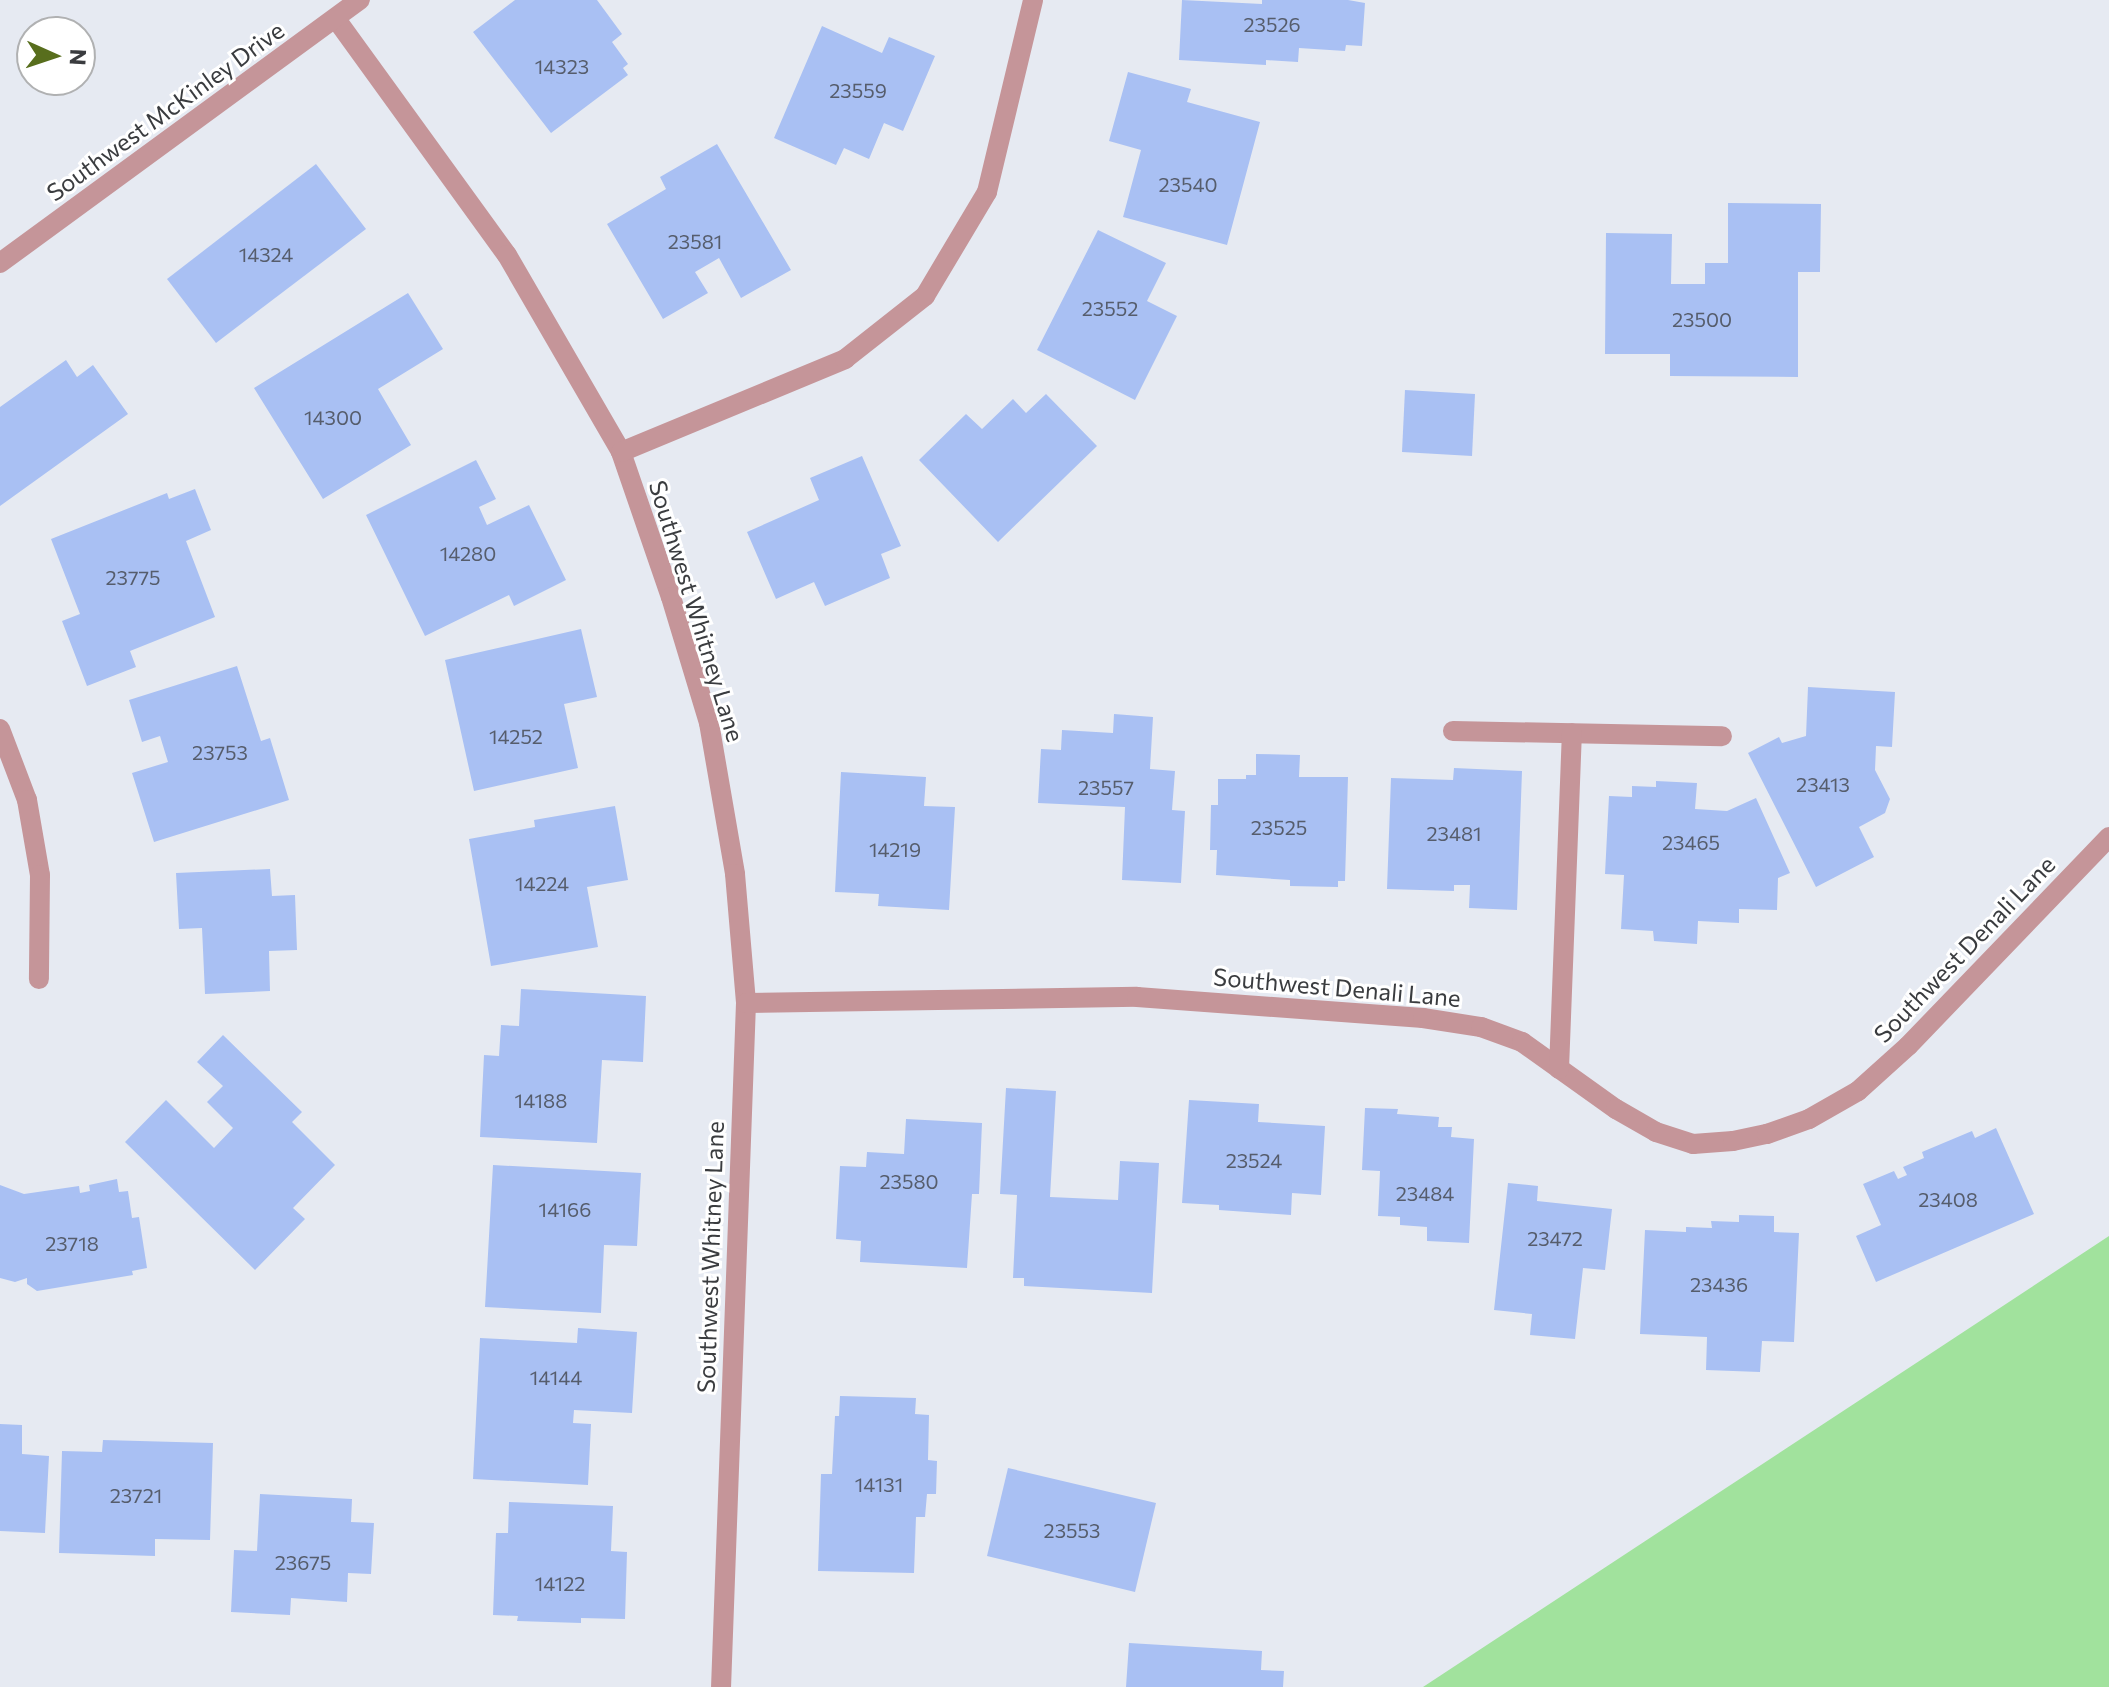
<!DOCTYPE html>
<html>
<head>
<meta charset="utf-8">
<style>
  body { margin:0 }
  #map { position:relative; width:2109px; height:1687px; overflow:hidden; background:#e6eaf2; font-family:Commissioner,sans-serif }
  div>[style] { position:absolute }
  .green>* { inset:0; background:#a1e29d }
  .building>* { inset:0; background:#a9c0f3 }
  .minor>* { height:20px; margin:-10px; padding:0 10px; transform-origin:10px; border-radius:10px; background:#c59599 }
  span { translate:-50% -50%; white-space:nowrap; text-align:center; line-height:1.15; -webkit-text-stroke:6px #fff; paint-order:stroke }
  .number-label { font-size:20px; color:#565d6c }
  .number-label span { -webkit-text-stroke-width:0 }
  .street-label { font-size:24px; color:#3a3c3f }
  .north { position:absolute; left:16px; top:16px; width:80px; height:80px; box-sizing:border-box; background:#fff; border:2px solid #b0b1b2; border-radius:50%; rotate:93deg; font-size:22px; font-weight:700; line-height:32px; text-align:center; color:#3a3c3f }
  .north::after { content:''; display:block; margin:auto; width:28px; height:36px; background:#586e1d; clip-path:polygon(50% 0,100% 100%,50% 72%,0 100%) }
</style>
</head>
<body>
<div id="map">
  <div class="green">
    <i style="clip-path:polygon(2109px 1236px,2109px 1687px,1423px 1687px,1936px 1350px)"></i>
  </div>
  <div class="building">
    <i style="clip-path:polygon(515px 0,597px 0,622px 34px,612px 42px,628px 64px,623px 68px,628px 75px,551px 133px,473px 32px)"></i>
    <i style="clip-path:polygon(1182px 0,1262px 4px,1262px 0,1348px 0,1365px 3px,1362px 46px,1346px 45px,1345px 51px,1299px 48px,1298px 62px,1266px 60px,1266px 65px,1179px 60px)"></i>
    <i style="clip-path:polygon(822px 26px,882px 53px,889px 37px,935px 56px,903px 131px,884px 123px,869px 159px,844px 148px,836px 165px,774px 138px)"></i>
    <i style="clip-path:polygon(1128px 72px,1191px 89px,1187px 102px,1260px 122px,1227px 245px,1123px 217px,1141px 150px,1109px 141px)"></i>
    <i style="clip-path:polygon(717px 144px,791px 270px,741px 298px,719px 258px,695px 272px,708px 293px,663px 319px,607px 224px,666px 189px,660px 177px)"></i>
    <i style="clip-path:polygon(316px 164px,366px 229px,216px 343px,167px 279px)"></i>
    <i style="clip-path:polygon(1728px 203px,1821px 204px,1820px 272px,1798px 272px,1798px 377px,1670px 376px,1670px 354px,1605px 354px,1606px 233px,1672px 234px,1671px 284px,1705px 284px,1705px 263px,1728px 263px)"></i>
    <i style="clip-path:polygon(1098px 230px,1166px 263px,1147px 301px,1177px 316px,1135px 400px,1037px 350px)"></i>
    <i style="clip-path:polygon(408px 293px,443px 349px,378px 389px,411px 445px,323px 499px,254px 388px)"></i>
    <i style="clip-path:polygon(66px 360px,77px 377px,93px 365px,128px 414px,0 506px,0 407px)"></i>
    <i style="clip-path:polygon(1405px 390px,1475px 394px,1472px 456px,1402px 452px)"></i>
    <i style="clip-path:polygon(1046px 394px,1097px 446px,998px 542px,919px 460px,966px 414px,982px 429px,1013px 399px,1026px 413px)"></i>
    <i style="clip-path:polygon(862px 456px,901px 546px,881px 554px,890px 578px,825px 606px,814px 582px,776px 599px,747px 532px,819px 500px,810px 478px)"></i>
    <i style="clip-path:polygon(476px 460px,496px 499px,479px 507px,487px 525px,529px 505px,566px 580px,514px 606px,509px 595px,425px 636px,366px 515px)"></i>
    <i style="clip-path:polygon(195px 489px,211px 530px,186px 541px,215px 617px,130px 651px,136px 667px,87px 686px,62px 621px,80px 614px,51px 539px,167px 493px,169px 499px)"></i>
    <i style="clip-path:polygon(581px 629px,597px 697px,564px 704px,578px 768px,474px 791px,445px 660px)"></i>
    <i style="clip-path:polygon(237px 666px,261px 741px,270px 738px,289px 800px,154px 842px,132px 773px,168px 762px,160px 736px,142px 742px,129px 700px)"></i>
    <i style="clip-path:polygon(1808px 687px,1895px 692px,1892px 747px,1876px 746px,1875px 770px,1890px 799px,1885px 813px,1859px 827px,1874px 857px,1816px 887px,1748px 753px,1779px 737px,1782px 743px,1806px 736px)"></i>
    <i style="clip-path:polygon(1114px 714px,1153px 717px,1150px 769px,1175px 771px,1172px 810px,1185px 811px,1181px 883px,1122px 880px,1125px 807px,1038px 803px,1041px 749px,1061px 750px,1062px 730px,1113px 733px)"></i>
    <i style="clip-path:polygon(1256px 754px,1300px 755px,1299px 777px,1348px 777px,1345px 881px,1338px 881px,1338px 887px,1290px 886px,1290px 880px,1216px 875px,1217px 850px,1210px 850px,1211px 805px,1218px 805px,1218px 779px,1246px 779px,1246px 775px,1256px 775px)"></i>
    <i style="clip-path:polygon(1454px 768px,1522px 771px,1517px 910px,1469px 908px,1470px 885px,1454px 885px,1454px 891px,1387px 889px,1391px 778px,1453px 780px)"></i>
    <i style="clip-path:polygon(841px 772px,926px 777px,924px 806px,955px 807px,949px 910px,878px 906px,879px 894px,835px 892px)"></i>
    <i style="clip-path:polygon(1656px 781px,1697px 783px,1695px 809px,1727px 811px,1756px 798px,1790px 873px,1778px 878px,1777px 910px,1739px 909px,1739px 923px,1698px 921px,1697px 944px,1654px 941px,1653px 931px,1621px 929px,1624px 875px,1605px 874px,1609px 796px,1632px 797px,1632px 786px,1656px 787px)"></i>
    <i style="clip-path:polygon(615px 806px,628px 880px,587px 887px,598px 947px,491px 966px,469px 839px,535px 827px,534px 820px)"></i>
    <i style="clip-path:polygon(270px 869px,272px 896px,295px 895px,297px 950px,269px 951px,270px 991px,205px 994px,202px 928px,179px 929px,176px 873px)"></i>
    <i style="clip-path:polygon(521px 989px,646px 996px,643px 1062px,602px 1060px,597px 1143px,480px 1137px,484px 1055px,499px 1056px,501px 1025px,519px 1026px)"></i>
    <i style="clip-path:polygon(223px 1035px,302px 1112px,292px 1122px,335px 1165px,293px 1208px,305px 1219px,255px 1270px,125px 1142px,166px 1100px,214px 1148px,233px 1128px,207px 1102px,223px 1086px,197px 1062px)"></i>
    <i style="clip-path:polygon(1006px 1088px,1056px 1091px,1050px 1197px,1118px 1200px,1120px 1161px,1159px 1163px,1152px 1293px,1024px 1286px,1024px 1278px,1013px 1278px,1017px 1195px,1000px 1194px)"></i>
    <i style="clip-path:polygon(1189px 1100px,1259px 1104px,1258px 1122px,1325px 1126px,1321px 1195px,1292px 1193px,1291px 1215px,1219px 1210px,1219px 1205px,1182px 1203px)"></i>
    <i style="clip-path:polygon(1365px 1108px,1398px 1109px,1397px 1114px,1439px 1117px,1438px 1127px,1452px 1127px,1451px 1137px,1474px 1139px,1469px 1243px,1427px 1241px,1427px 1227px,1400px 1225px,1400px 1217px,1378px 1216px,1380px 1171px,1362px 1170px)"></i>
    <i style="clip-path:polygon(906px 1119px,982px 1123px,979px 1194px,972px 1194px,967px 1268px,860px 1262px,861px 1241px,836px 1239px,840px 1166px,866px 1167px,867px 1152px,904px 1154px)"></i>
    <i style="clip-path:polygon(1996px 1128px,2034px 1214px,1876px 1282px,1856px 1236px,1881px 1225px,1863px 1184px,1894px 1171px,1898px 1179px,1907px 1175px,1903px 1167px,1924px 1158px,1922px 1152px,1972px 1131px,1975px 1138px)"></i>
    <i style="clip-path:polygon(493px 1165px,641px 1173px,637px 1246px,604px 1245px,601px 1313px,485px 1307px)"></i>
    <i style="clip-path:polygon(117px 1179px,119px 1192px,128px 1191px,132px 1218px,139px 1217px,147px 1268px,132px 1271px,133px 1275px,37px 1291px,27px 1284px,27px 1278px,15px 1282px,0 1278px,0 1185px,24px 1194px,79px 1186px,80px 1193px,90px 1191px,89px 1185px)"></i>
    <i style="clip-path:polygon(1508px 1183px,1538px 1186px,1537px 1201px,1612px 1209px,1605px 1270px,1583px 1268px,1575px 1339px,1530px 1335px,1532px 1314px,1494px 1310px)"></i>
    <i style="clip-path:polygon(1739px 1215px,1774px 1216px,1774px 1232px,1799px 1233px,1794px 1342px,1762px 1341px,1760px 1372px,1706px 1370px,1707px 1337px,1640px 1334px,1645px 1230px,1686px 1232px,1686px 1227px,1712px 1228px,1711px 1221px,1739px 1222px)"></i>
    <i style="clip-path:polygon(578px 1328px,637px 1332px,632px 1413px,574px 1410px,573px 1423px,591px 1424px,588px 1485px,473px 1479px,480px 1338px,577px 1343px)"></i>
    <i style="clip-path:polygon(840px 1396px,916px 1398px,915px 1414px,929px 1415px,928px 1460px,937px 1461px,936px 1494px,927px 1494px,925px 1517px,916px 1517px,914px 1573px,818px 1571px,821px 1474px,832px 1474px,835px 1416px,839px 1416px)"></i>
    <i style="clip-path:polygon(0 1424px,22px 1425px,22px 1454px,49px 1456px,45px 1533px,0 1531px)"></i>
    <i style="clip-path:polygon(103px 1440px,213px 1443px,210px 1540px,155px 1539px,155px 1556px,59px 1553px,62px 1451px,102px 1452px)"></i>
    <i style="clip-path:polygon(1008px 1468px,1156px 1503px,1135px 1592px,987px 1556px)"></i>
    <i style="clip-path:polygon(260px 1494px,352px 1499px,351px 1522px,374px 1523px,371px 1574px,348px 1573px,347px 1602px,291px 1598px,290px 1615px,231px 1612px,234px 1550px,257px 1551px)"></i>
    <i style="clip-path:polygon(509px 1502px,613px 1506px,611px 1551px,627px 1552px,625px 1619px,581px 1618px,581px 1623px,517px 1621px,518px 1616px,493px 1615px,496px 1533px,508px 1533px)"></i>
    <i style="clip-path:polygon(1129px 1643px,1262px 1651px,1261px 1670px,1284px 1671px,1283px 1687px,1126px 1687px)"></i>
  </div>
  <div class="minor">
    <i style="left:336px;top:19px;width:291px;rotate:54.1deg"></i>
    <i style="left:507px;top:255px;width:228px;rotate:59.9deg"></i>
    <i style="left:621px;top:452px;width:153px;rotate:71deg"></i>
    <i style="left:671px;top:597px;width:132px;rotate:73.2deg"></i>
    <i style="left:709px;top:723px;width:153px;rotate:80.2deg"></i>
    <i style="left:735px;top:874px;width:129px;rotate:85.1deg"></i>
    <i style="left:746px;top:1003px;width:684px;rotate:92.09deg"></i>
    <i style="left:0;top:263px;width:446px;rotate:-36.2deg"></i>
    <i style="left:621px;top:452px;width:243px;rotate:-22.5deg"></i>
    <i style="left:845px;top:359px;width:102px;rotate:-38.2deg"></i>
    <i style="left:925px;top:296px;width:121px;rotate:-59.2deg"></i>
    <i style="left:987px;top:192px;width:197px;rotate:-76.5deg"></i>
    <i style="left:0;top:729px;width:76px;rotate:69.2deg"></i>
    <i style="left:27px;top:800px;width:76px;rotate:80.2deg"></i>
    <i style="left:40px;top:875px;width:104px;rotate:90.6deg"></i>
    <i style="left:1453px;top:731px;width:269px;rotate:1.1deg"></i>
    <i style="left:746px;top:1003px;width:391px;rotate:-0.9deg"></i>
    <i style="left:1137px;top:997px;width:287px;rotate:4.2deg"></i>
    <i style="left:1423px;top:1018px;width:59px;rotate:8.8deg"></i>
    <i style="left:1481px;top:1027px;width:44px;rotate:20.1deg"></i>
    <i style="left:1522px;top:1042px;width:115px;rotate:35.5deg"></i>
    <i style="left:1616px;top:1109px;width:46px;rotate:29.9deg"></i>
    <i style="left:1656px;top:1132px;width:39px;rotate:18deg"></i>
    <i style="left:1693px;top:1144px;width:40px;rotate:-4.3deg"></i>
    <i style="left:1733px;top:1141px;width:35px;rotate:-12deg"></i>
    <i style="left:1767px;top:1134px;width:45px;rotate:-19.7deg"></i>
    <i style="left:1809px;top:1119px;width:56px;rotate:-29.7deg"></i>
    <i style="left:1858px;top:1091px;width:67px;rotate:-42deg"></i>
    <i style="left:1908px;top:1046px;width:290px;rotate:-46.1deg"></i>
    <i style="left:1559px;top:1069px;width:336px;rotate:-87.8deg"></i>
  </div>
  <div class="number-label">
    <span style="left:1272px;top:24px">23526</span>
    <span style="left:562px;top:66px">14323</span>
    <span style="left:858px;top:90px">23559</span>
    <span style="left:1188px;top:184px">23540</span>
    <span style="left:695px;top:241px">23581</span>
    <span style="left:266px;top:254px">14324</span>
    <span style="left:1110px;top:308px">23552</span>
    <span style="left:1702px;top:319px">23500</span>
    <span style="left:333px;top:417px">14300</span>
    <span style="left:468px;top:553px">14280</span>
    <span style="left:133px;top:577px">23775</span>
    <span style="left:516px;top:736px">14252</span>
    <span style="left:220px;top:752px">23753</span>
    <span style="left:1823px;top:784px">23413</span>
    <span style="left:1106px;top:787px">23557</span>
    <span style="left:1279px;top:827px">23525</span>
    <span style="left:1454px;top:833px">23481</span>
    <span style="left:1691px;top:842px">23465</span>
    <span style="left:895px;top:849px">14219</span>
    <span style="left:542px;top:883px">14224</span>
    <span style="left:541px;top:1100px">14188</span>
    <span style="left:1254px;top:1160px">23524</span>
    <span style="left:909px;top:1181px">23580</span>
    <span style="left:1425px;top:1193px">23484</span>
    <span style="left:1948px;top:1199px">23408</span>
    <span style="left:565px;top:1209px">14166</span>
    <span style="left:1555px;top:1238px">23472</span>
    <span style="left:72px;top:1243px">23718</span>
    <span style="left:1719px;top:1284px">23436</span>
    <span style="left:556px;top:1377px">14144</span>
    <span style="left:879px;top:1484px">14131</span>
    <span style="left:136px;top:1495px">23721</span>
    <span style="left:1072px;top:1530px">23553</span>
    <span style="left:303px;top:1562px">23675</span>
    <span style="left:560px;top:1583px">14122</span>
  </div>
  <div class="street-label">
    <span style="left:165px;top:111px;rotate:-36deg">Southwest McKinley Drive</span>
    <span style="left:697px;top:611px;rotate:73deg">Southwest Whitney Lane</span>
    <span style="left:1964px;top:949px;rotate:-46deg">Southwest Denali Lane</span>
    <span style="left:1337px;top:987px;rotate:5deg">Southwest Denali Lane</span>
    <span style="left:710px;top:1257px;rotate:-88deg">Southwest Whitney Lane</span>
  </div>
  <div class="north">N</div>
</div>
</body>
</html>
